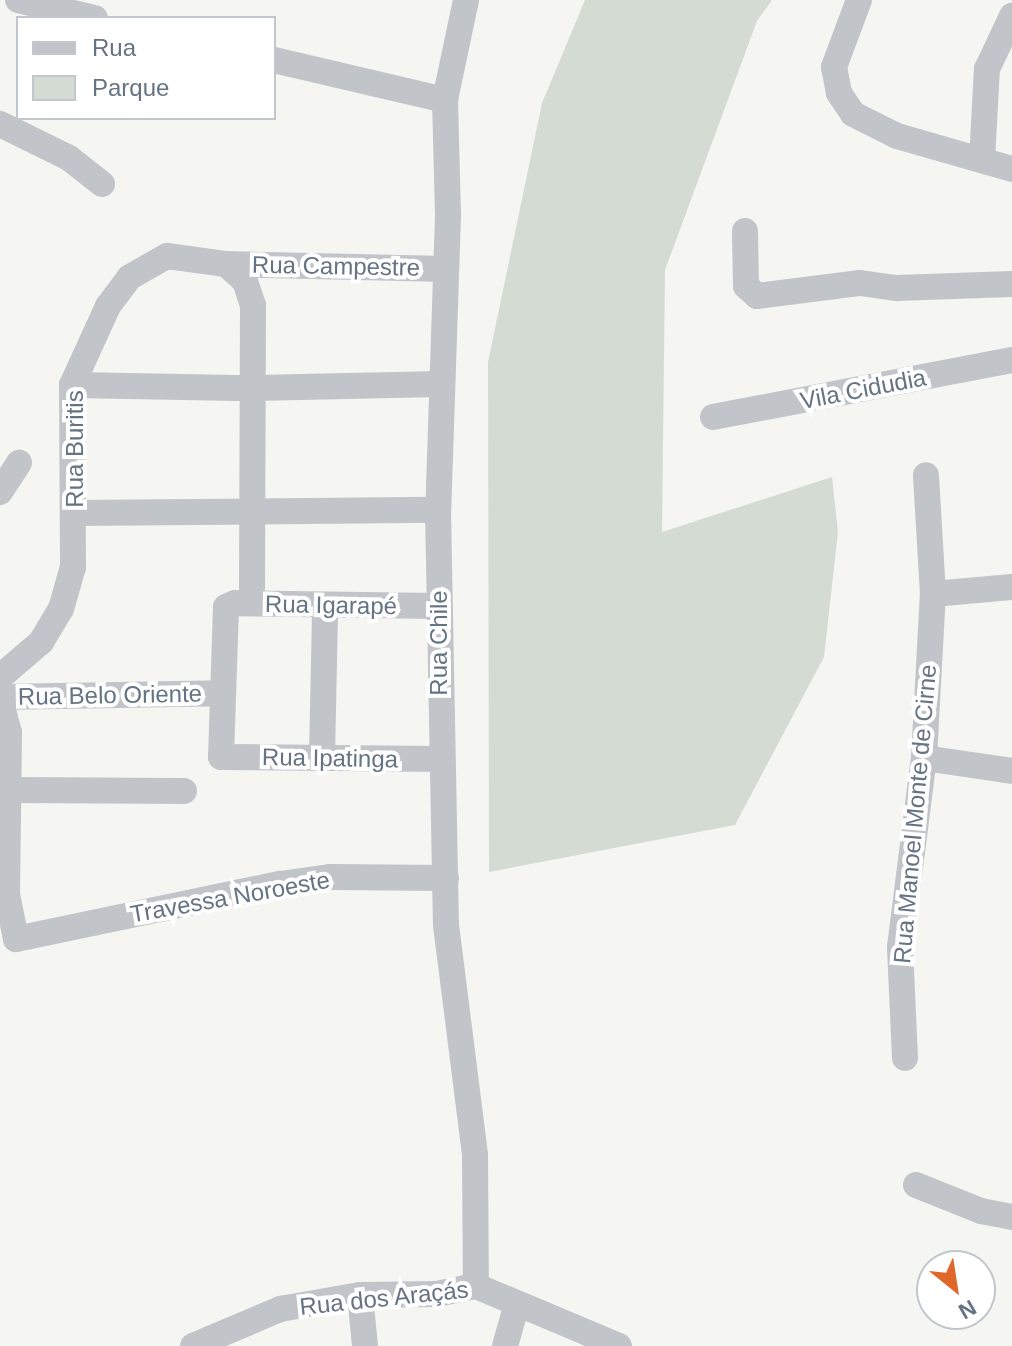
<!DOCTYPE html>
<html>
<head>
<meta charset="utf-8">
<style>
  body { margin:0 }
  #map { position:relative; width:1012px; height:1346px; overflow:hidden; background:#f5f6f2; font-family:Helvetica,sans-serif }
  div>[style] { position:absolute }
  .green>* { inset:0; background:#d4dbd2 }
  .minor>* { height:26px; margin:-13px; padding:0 13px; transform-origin:13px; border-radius:13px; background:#c1c4c8 }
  span { translate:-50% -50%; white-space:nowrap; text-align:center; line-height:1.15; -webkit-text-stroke:8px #fff; paint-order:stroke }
  .street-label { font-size:24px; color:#657383 }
  .legend { position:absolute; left:16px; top:16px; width:260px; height:104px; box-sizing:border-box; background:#fff; border:2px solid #c1c7cd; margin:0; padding:10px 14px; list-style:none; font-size:24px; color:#657383 }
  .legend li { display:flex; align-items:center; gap:16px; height:40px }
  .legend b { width:40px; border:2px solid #c1c7cd }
  .north { position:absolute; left:916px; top:1250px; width:80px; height:80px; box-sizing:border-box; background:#fff; border:2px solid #c1c7cd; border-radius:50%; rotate:150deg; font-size:22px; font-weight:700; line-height:32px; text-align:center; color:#657383 }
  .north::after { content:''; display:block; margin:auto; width:28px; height:36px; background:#df6729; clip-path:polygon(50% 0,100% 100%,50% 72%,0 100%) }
</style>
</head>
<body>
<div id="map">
  <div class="green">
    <i style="clip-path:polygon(585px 0,772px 0,757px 21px,665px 270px,662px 532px,832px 477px,838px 532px,824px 657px,735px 825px,489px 872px,488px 362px,542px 103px)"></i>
  </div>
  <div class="minor">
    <i style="left:18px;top:0;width:79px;rotate:13.2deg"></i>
    <i style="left:466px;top:0;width:102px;rotate:101.9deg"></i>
    <i style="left:445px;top:100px;width:116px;rotate:88.5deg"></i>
    <i style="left:448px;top:216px;width:294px;rotate:91.9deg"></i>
    <i style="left:438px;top:510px;width:415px;rotate:88.9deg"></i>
    <i style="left:446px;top:925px;width:232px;rotate:82.8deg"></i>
    <i style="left:475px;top:1155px;width:131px;rotate:89.6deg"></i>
    <i style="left:859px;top:0;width:72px;rotate:110.5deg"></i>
    <i style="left:834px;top:67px;width:26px;rotate:79deg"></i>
    <i style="left:839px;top:93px;width:25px;rotate:56deg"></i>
    <i style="left:853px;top:114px;width:49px;rotate:26.6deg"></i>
    <i style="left:897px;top:136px;width:120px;rotate:16deg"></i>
    <i style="left:274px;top:60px;width:176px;rotate:13.2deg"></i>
    <i style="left:0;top:124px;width:77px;rotate:26.2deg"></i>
    <i style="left:69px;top:158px;width:42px;rotate:38.2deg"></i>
    <i style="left:982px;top:160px;width:91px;rotate:-86.9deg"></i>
    <i style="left:987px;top:69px;width:59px;rotate:-64.7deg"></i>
    <i style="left:745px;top:231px;width:55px;rotate:89deg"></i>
    <i style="left:746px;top:286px;width:15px;rotate:42deg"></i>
    <i style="left:757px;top:296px;width:104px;rotate:-7.2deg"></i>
    <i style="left:860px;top:283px;width:37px;rotate:8deg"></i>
    <i style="left:897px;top:288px;width:115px;rotate:-2deg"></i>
    <i style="left:226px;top:264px;width:220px;rotate:1.3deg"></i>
    <i style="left:72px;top:385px;width:180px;rotate:1deg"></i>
    <i style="left:252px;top:388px;width:188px;rotate:-1.2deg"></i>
    <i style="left:713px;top:417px;width:304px;rotate:-10.8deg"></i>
    <i style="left:0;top:492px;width:35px;rotate:-57deg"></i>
    <i style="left:75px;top:513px;width:363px;rotate:-0.5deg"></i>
    <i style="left:933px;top:594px;width:79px;rotate:-5.1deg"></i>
    <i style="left:439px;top:606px;width:204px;rotate:-179.2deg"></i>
    <i style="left:235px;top:603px;width:10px;rotate:156deg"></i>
    <i style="left:226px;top:607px;width:150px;rotate:91.9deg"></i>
    <i style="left:221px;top:757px;width:219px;rotate:0.5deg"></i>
    <i style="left:0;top:677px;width:54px;rotate:-40.5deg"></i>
    <i style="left:41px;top:642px;width:39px;rotate:-59deg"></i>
    <i style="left:61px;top:609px;width:44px;rotate:-74.1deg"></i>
    <i style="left:73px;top:567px;width:182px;rotate:-90.3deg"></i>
    <i style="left:72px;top:385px;width:87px;rotate:-65.5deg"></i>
    <i style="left:108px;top:306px;width:36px;rotate:-53deg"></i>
    <i style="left:130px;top:277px;width:43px;rotate:-29.6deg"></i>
    <i style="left:167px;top:256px;width:60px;rotate:7.7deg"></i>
    <i style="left:226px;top:264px;width:25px;rotate:42deg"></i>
    <i style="left:245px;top:281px;width:25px;rotate:72deg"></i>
    <i style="left:253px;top:305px;width:298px;rotate:90.2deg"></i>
    <i style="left:0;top:697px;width:221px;rotate:-1deg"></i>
    <i style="left:0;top:699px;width:34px;rotate:75deg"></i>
    <i style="left:9px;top:732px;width:162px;rotate:90.7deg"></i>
    <i style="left:7px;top:894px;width:46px;rotate:78.7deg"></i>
    <i style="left:16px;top:939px;width:270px;rotate:-11.8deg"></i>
    <i style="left:280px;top:884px;width:50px;rotate:-8deg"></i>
    <i style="left:330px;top:877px;width:116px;rotate:0.5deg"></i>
    <i style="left:322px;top:757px;width:149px;rotate:-88.8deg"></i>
    <i style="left:924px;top:758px;width:89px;rotate:8.4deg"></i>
    <i style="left:11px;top:790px;width:173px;rotate:0.3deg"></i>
    <i style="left:905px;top:1058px;width:111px;rotate:-92.6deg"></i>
    <i style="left:900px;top:947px;width:191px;rotate:-82.8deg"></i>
    <i style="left:924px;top:758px;width:164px;rotate:-86.9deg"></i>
    <i style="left:933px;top:594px;width:119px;rotate:-93.4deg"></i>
    <i style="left:916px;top:1185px;width:70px;rotate:21.8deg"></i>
    <i style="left:981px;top:1211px;width:32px;rotate:11deg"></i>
    <i style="left:360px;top:1295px;width:51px;rotate:84.4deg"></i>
    <i style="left:193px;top:1346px;width:95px;rotate:-23deg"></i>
    <i style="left:280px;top:1309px;width:81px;rotate:-9.9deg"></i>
    <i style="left:360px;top:1295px;width:77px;rotate:-0.7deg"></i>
    <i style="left:437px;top:1294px;width:40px;rotate:-12deg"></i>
    <i style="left:476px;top:1286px;width:155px;rotate:22.8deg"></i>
    <i style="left:505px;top:1346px;width:41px;rotate:-74.2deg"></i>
  </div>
  <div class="street-label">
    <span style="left:336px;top:266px;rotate:1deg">Rua Campestre</span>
    <span style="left:863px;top:389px;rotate:-11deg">Vila Cidudia</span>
    <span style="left:75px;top:449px;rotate:-90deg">Rua Buritis</span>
    <span style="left:331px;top:605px;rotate:1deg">Rua Igarapé</span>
    <span style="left:439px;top:643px;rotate:-90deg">Rua Chile</span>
    <span style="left:110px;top:695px;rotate:-1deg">Rua Belo Oriente</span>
    <span style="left:330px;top:758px;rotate:1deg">Rua Ipatinga</span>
    <span style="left:915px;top:814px;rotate:-85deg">Rua Manoel Monte de Cirne</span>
    <span style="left:230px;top:897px;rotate:-10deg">Travessa Noroeste</span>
    <span style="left:384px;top:1298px;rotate:-6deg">Rua dos Araçás</span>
  </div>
  <ul class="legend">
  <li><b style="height:10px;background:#c1c4c8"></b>Rua</li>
  <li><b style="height:22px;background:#d4dbd2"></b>Parque</li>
  </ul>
  <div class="north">N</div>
</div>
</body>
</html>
